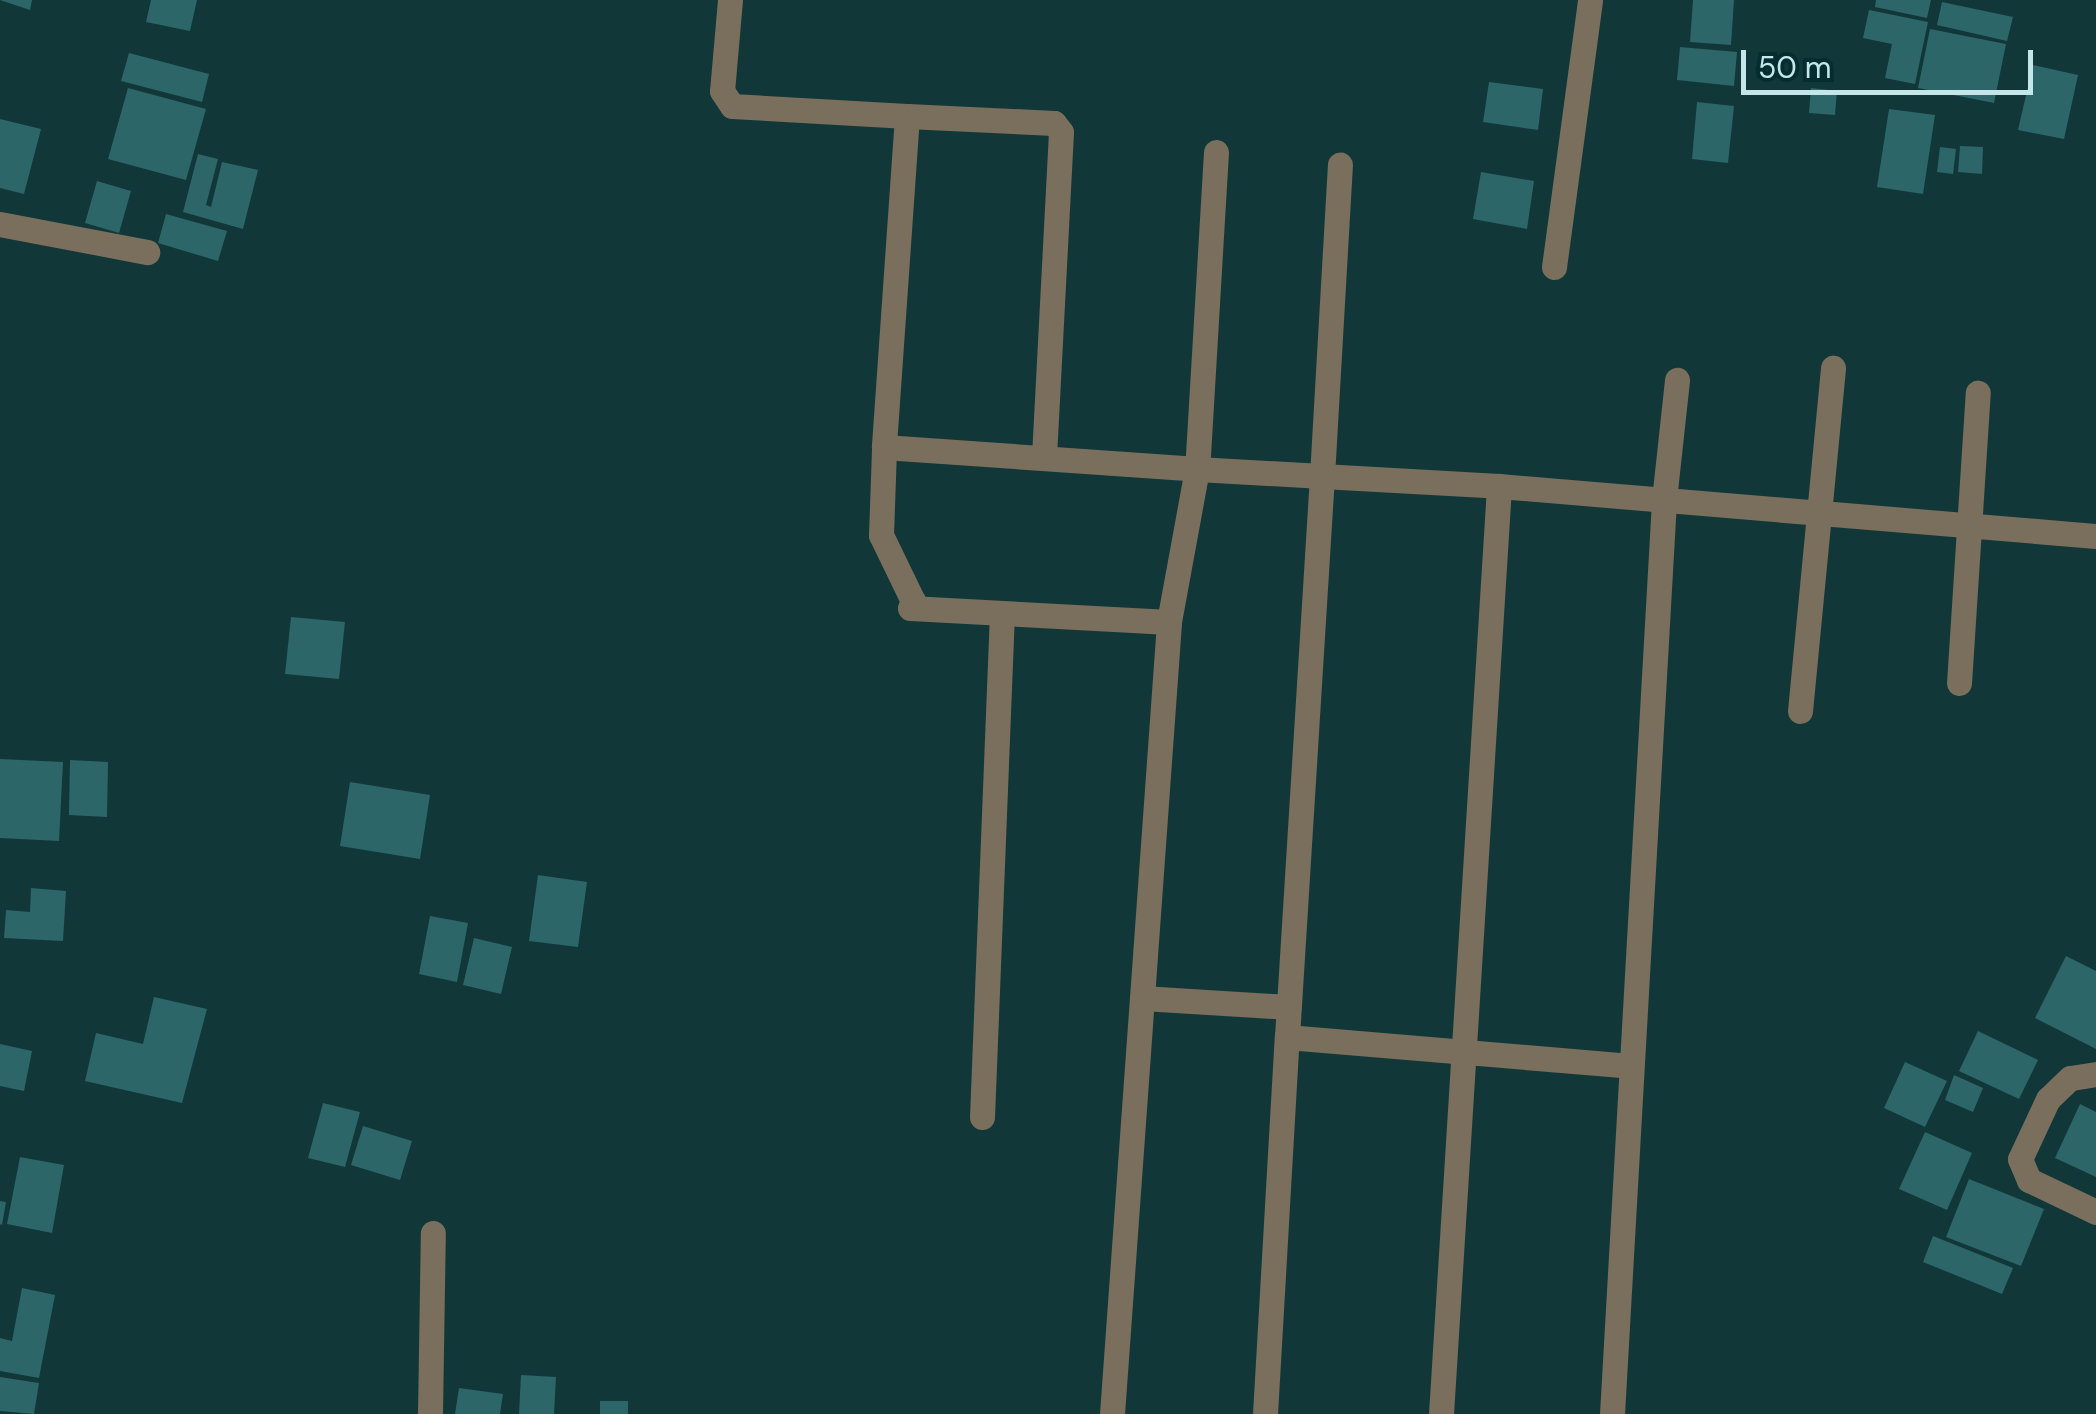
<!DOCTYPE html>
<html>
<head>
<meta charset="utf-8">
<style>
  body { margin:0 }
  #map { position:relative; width:2096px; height:1414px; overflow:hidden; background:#113739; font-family:"DM Sans",sans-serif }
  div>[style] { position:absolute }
  .building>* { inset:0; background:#2c6669 }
  .minor>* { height:25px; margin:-12.5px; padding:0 12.5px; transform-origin:12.5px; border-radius:12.5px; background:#7a6f5c }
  span { translate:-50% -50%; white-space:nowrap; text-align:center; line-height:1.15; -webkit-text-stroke:9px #052d2f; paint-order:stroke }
  .scale { position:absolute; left:1741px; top:50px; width:292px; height:45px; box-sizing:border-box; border:5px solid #c5e6e8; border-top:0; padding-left:12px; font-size:30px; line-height:35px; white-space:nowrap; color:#c5e6e8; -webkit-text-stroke:8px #052d2f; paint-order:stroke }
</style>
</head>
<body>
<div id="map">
  <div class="building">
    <i style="clip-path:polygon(0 0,32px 0,30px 10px)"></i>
    <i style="clip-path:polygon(151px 0,197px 0,190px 31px,146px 22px)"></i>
    <i style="clip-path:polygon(1693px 0,1734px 0,1731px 45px,1690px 42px)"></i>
    <i style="clip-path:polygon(1876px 0,1931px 0,1927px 18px,1875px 7px)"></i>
    <i style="clip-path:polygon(1942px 2px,2013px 17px,2007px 41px,1937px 25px)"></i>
    <i style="clip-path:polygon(1869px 10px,1928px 22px,1915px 84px,1885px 78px,1892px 44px,1863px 38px)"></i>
    <i style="clip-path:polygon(1930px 29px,2006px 44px,1994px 103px,1918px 88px)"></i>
    <i style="clip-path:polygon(1680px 47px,1737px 52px,1734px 86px,1677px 80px)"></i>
    <i style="clip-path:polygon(129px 53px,209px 74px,202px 102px,121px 81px)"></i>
    <i style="clip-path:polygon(2033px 65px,2078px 75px,2064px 139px,2018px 130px)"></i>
    <i style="clip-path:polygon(1489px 82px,1543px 89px,1538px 130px,1483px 122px)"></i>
    <i style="clip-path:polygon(128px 88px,206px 109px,186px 180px,108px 159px)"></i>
    <i style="clip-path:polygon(1811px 88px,1837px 91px,1835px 115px,1809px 113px)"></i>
    <i style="clip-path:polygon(1697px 102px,1734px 106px,1728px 163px,1692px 159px)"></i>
    <i style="clip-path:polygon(1889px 109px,1935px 115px,1923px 194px,1877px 187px)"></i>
    <i style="clip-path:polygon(0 119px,41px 129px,24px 194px,0 188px)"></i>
    <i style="clip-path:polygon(1960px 146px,1983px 147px,1982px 174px,1958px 172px)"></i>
    <i style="clip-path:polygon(1940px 147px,1956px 149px,1953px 174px,1937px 172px)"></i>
    <i style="clip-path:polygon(198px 154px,218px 159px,206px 205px,211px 207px,222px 162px,258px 170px,243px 229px,183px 212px)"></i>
    <i style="clip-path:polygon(1481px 172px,1534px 181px,1527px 229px,1473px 219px)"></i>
    <i style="clip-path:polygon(97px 181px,131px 191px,119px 233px,85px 223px)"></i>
    <i style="clip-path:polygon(166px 214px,227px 231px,218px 261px,158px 243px)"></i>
    <i style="clip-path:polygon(291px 617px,345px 622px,339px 679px,285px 674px)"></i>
    <i style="clip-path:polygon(0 759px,63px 762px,59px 841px,0 838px)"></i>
    <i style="clip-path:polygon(70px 760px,108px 762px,107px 817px,69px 815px)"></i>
    <i style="clip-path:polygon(350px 782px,430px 795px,420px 859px,340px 846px)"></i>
    <i style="clip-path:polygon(538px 875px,587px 882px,578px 947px,529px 941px)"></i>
    <i style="clip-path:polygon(31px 888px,66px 891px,63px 941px,4px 938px,6px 910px,30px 912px)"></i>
    <i style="clip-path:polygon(430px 916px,468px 923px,457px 982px,419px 974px)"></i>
    <i style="clip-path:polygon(474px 938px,512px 947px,501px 994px,463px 985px)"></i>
    <i style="clip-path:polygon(2066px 956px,2096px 971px,2096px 1049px,2035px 1018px)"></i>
    <i style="clip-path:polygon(154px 997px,207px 1009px,182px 1103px,85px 1081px,96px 1033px,143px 1044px)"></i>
    <i style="clip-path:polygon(1978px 1031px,2038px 1060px,2019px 1099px,1959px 1071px)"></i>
    <i style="clip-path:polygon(0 1044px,32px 1051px,24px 1091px,0 1086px)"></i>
    <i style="clip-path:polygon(1905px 1062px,1947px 1081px,1925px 1127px,1884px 1108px)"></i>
    <i style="clip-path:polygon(1954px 1075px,1983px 1088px,1973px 1112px,1945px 1100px)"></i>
    <i style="clip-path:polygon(323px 1103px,360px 1112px,345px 1167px,308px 1158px)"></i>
    <i style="clip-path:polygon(2080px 1104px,2096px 1112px,2096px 1177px,2055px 1158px)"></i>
    <i style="clip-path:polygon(363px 1126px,412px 1141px,400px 1180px,351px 1165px)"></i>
    <i style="clip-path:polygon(1925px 1132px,1972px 1153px,1947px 1210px,1899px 1189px)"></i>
    <i style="clip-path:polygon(20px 1157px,64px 1165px,52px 1233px,7px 1224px)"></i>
    <i style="clip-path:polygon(1969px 1179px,2044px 1209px,2021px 1266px,1946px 1237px)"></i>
    <i style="clip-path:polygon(0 1201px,6px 1202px,2px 1225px,0 1224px)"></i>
    <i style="clip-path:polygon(1933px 1236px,2013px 1268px,2002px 1294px,1923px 1262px)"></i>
    <i style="clip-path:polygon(22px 1288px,55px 1295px,39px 1378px,0 1371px,0 1338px,12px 1341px)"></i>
    <i style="clip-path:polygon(521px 1375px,556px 1377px,554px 1414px,519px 1414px)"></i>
    <i style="clip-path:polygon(0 1377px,39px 1383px,34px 1414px,0 1411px)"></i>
    <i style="clip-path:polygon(459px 1388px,503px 1394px,500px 1414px,455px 1414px)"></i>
    <i style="clip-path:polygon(600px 1401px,628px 1401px,628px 1414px,600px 1414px)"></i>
  </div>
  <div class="minor">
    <i style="left:730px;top:0;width:91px;rotate:95deg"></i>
    <i style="left:722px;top:91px;width:18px;rotate:56deg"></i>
    <i style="left:732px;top:106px;width:175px;rotate:3.3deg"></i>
    <i style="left:907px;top:116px;width:332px;rotate:94deg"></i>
    <i style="left:907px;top:116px;width:147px;rotate:2.7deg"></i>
    <i style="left:1054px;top:123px;width:11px;rotate:52deg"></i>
    <i style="left:1061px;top:132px;width:326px;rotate:93deg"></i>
    <i style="left:1216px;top:152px;width:318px;rotate:93.4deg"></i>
    <i style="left:1197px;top:469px;width:156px;rotate:100.4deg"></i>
    <i style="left:1169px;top:622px;width:259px;rotate:-176.9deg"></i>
    <i style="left:910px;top:608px;width:8px;rotate:-67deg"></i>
    <i style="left:913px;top:601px;width:73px;rotate:-115.9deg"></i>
    <i style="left:881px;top:535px;width:88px;rotate:-88deg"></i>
    <i style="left:884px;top:447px;width:314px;rotate:4deg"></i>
    <i style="left:1197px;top:469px;width:125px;rotate:3.2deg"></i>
    <i style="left:1322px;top:476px;width:312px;rotate:-86.7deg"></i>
    <i style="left:0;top:224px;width:150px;rotate:10.8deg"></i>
    <i style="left:1554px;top:267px;width:269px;rotate:-82.3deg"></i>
    <i style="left:1959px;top:683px;width:291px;rotate:-86.3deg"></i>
    <i style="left:1800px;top:711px;width:345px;rotate:-84.5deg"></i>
    <i style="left:1142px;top:998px;width:147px;rotate:3.5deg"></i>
    <i style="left:1287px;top:1037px;width:562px;rotate:-86.43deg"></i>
    <i style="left:1322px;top:476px;width:177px;rotate:3.2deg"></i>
    <i style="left:2096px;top:1074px;width:26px;rotate:171deg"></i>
    <i style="left:2070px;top:1078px;width:30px;rotate:136deg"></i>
    <i style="left:2048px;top:1099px;width:66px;rotate:115deg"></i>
    <i style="left:2020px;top:1159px;width:23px;rotate:67deg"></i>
    <i style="left:2029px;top:1180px;width:74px;rotate:25.5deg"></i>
    <i style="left:982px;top:1117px;width:504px;rotate:-87.73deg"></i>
    <i style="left:430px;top:1414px;width:181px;rotate:-89.1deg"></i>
    <i style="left:1112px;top:1414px;width:794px;rotate:-85.88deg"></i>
    <i style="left:1265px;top:1414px;width:378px;rotate:-86.7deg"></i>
    <i style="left:1287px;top:1037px;width:345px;rotate:4.8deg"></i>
    <i style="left:1441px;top:1414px;width:930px;rotate:-86.42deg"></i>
    <i style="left:1499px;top:486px;width:599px;rotate:4.79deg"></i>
    <i style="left:1612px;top:1414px;width:915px;rotate:-86.74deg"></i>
    <i style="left:1664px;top:500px;width:121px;rotate:-83.8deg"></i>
  </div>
  <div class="scale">50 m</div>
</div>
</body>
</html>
